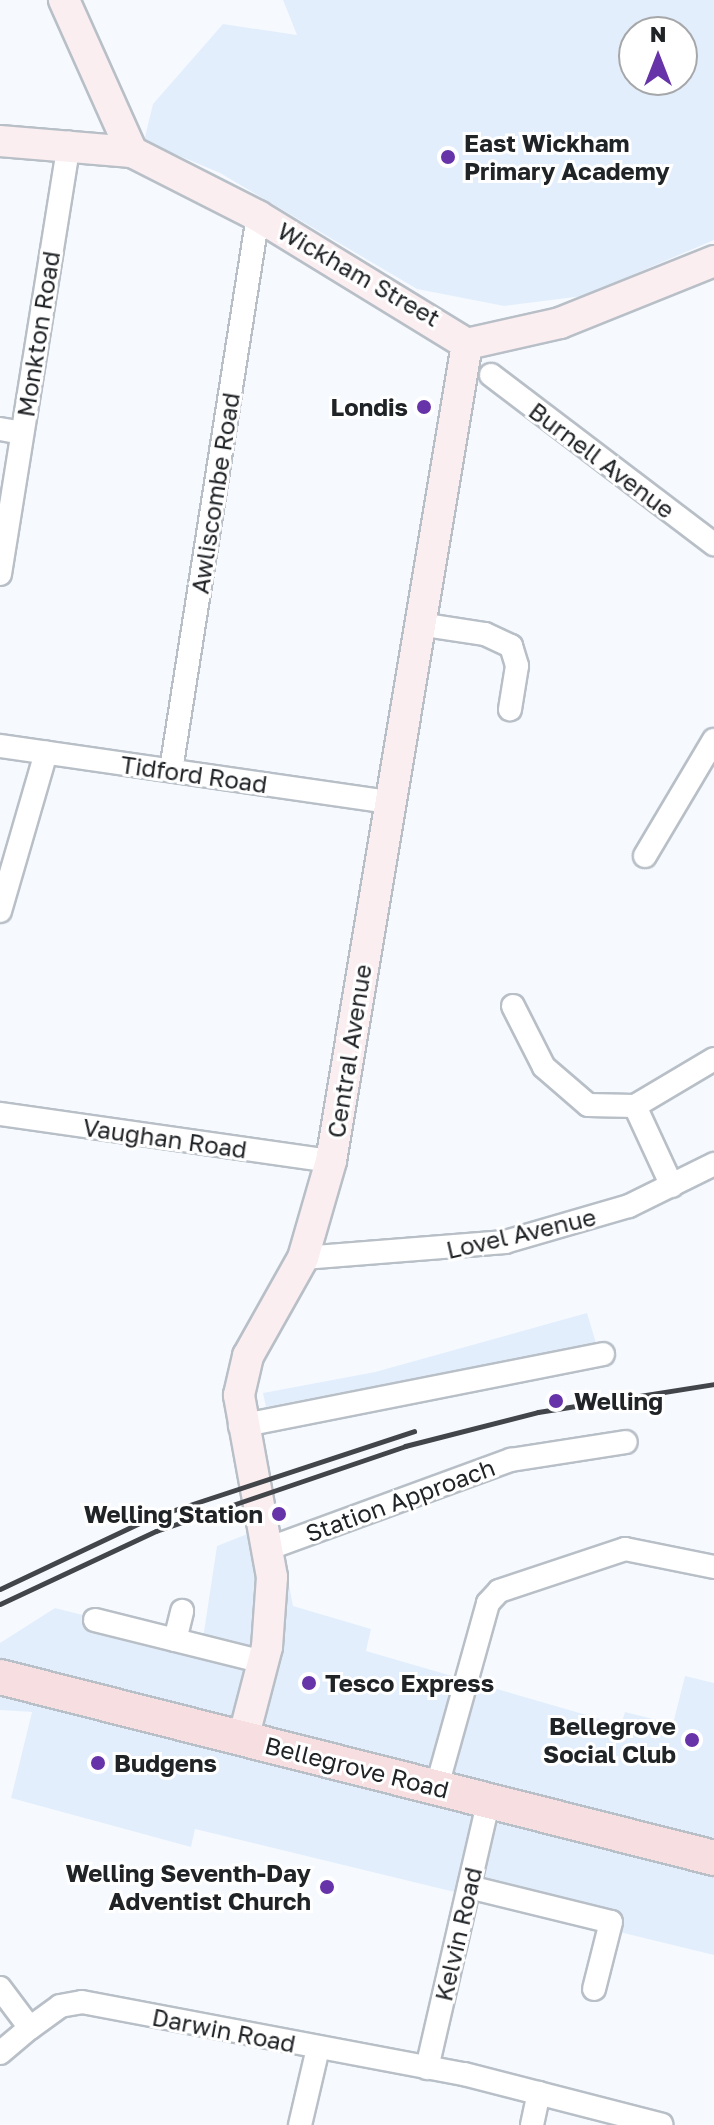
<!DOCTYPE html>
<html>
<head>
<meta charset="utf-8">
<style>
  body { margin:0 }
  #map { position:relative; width:714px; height:2125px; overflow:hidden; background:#f6faff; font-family:"Golos Text",sans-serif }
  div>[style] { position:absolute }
  .built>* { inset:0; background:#e3eefd }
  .roads { filter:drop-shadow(2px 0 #b8bfc7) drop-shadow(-2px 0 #b8bfc7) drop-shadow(0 2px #b8bfc7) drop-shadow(0 -2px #b8bfc7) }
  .street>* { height:22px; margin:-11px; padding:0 11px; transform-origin:11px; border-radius:11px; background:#fff }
  .secondary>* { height:30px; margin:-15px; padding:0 15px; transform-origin:15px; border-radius:15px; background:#fbeef0 }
  .primary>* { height:34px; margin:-17px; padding:0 17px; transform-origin:17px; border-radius:17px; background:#f7dee0 }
  .rail>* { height:5px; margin:-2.5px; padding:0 2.5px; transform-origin:2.5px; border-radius:2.5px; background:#424549 }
  .dots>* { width:22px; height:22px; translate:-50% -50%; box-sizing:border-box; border:4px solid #fff; border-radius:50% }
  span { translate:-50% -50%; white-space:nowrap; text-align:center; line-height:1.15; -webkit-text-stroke:6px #fff; paint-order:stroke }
  .poi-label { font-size:24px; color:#212427; font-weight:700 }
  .left { translate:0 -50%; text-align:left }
  .right { translate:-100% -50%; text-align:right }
  .street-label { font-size:24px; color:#212427 }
  .north { position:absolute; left:618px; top:16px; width:80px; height:80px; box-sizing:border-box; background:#fff; border:2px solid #a6a7a9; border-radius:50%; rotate:0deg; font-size:22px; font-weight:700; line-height:32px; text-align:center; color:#212427 }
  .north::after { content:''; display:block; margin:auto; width:28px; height:36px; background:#6733a9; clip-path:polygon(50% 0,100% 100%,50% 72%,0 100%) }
</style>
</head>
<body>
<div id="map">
  <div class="built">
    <i style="clip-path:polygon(evenodd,283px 0,714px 0,714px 240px,583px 296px,504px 306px,417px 289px,220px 173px,144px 141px,153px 104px,223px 24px,297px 35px,283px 0,682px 32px,682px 80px,634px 80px,634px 32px,682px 32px)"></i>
    <i style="clip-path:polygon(587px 1313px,596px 1343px,266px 1407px,263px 1393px,375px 1372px)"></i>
    <i style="clip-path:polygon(277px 1522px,293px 1606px,371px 1629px,366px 1651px,621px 1725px,625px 1712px,673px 1724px,685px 1676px,714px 1683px,714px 1955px,195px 1829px,191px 1847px,11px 1798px,32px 1712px,0 1710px,0 1643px,55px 1608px,202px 1645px,217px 1546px)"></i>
  </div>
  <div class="roads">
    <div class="street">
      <i style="left:491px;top:375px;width:280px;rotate:37.2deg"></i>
      <i style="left:0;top:429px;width:22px;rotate:10deg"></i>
      <i style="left:0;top:574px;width:437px;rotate:-80.9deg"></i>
      <i style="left:419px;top:624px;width:67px;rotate:8.6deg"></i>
      <i style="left:485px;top:634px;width:29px;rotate:25deg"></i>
      <i style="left:511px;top:646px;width:21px;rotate:73deg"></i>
      <i style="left:517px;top:666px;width:44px;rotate:99.2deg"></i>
      <i style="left:0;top:746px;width:393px;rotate:8.2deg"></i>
      <i style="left:171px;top:770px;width:561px;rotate:-81.08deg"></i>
      <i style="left:645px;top:856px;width:135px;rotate:-59.3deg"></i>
      <i style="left:0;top:911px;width:165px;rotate:-73.8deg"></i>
      <i style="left:513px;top:1006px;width:68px;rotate:63.1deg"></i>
      <i style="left:544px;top:1067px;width:58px;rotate:40.8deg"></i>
      <i style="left:588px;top:1105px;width:47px;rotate:1.2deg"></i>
      <i style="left:635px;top:1106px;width:92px;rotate:-30.7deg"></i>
      <i style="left:635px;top:1106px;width:88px;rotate:65.2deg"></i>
      <i style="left:0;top:1114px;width:334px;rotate:8.1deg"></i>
      <i style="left:303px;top:1258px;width:203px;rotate:-4.5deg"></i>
      <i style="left:505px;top:1242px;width:129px;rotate:-16.2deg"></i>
      <i style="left:629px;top:1206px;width:95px;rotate:-26.3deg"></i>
      <i style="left:240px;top:1426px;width:370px;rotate:-11.2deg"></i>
      <i style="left:270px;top:1548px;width:257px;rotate:-20.1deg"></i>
      <i style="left:511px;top:1460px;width:116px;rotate:-8.9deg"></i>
      <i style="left:95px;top:1620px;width:174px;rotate:14deg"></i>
      <i style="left:175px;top:1640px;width:30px;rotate:-76deg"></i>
      <i style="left:437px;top:1786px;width:190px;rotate:-74.4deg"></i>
      <i style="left:488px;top:1603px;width:16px;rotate:-47deg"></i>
      <i style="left:499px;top:1591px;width:133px;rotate:-18.4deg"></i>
      <i style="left:625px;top:1549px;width:91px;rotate:11.4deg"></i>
      <i style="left:469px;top:1887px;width:146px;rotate:13.8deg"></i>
      <i style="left:611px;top:1922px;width:69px;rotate:104.2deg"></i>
      <i style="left:0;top:1988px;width:50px;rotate:53.1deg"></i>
      <i style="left:30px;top:2028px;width:37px;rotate:-36deg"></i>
      <i style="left:60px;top:2006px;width:22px;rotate:-10deg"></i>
      <i style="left:82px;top:2002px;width:389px;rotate:10.7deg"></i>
      <i style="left:464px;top:2074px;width:204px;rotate:14.4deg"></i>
      <i style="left:0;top:2053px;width:39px;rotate:-40deg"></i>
      <i style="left:427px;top:2068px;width:275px;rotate:-77deg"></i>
      <i style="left:300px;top:2125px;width:79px;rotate:-76.8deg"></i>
      <i style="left:532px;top:2125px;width:33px;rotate:-78deg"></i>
    </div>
    <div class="secondary">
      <i style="left:64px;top:0;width:167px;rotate:65.9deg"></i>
      <i style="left:0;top:141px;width:132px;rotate:4.8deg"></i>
      <i style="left:132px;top:152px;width:141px;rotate:26.9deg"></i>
      <i style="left:258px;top:216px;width:245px;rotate:31.5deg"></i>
      <i style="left:467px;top:344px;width:95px;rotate:-12.7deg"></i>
      <i style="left:560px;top:323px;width:166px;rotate:-21.9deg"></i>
      <i style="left:243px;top:1739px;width:95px;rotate:-75.4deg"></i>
      <i style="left:267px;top:1647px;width:70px;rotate:-85.9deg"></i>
      <i style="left:272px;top:1577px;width:185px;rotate:-100.3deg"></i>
      <i style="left:239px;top:1395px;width:40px;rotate:-77deg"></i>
      <i style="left:248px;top:1356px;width:112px;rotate:-60.7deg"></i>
      <i style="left:303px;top:1258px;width:101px;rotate:-73.9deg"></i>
      <i style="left:331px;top:1161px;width:828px;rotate:-80.55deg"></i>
    </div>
    <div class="primary">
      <i style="left:0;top:1677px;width:737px;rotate:14.22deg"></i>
    </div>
  </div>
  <div class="rail">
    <i style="left:0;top:1589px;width:166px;rotate:-25.3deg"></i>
    <i style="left:150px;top:1518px;width:278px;rotate:-18.2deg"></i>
    <i style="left:0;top:1604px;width:172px;rotate:-25.1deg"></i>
    <i style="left:156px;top:1531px;width:263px;rotate:-18.8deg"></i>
    <i style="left:405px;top:1446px;width:137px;rotate:-14.3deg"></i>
    <i style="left:538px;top:1412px;width:178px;rotate:-9deg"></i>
  </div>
  <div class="dots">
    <i style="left:448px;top:157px;background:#6733a9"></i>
    <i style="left:424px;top:407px;background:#6733a9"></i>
    <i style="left:556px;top:1401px;background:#6733a9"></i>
    <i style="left:279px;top:1514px;background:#6733a9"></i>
    <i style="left:309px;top:1683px;background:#6733a9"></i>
    <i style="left:692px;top:1740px;background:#6733a9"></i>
    <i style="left:98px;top:1763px;background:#6733a9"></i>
    <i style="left:327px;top:1887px;background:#6733a9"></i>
  </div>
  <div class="poi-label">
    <span class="left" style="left:464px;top:157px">East Wickham<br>Primary Academy</span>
    <span class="right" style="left:408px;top:407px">Londis</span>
    <span class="left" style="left:574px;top:1401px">Welling</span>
    <span class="right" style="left:263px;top:1514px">Welling Station</span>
    <span class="left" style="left:325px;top:1683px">Tesco Express</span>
    <span class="right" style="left:676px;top:1740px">Bellegrove<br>Social Club</span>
    <span class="left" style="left:114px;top:1763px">Budgens</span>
    <span class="right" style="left:311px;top:1887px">Welling Seventh-Day<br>Adventist Church</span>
  </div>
  <div class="street-label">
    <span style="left:359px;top:274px;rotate:30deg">Wickham Street</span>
    <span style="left:38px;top:334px;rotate:-81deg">Monkton Road</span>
    <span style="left:602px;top:460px;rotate:37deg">Burnell Avenue</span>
    <span style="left:215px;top:493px;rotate:-81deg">Awliscombe Road</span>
    <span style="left:194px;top:774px;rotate:8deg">Tidford Road</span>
    <span style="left:349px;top:1051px;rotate:-81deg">Central Avenue</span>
    <span style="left:165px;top:1138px;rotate:8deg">Vaughan Road</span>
    <span style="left:521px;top:1233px;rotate:-13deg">Lovel Avenue</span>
    <span style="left:400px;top:1500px;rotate:-20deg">Station Approach</span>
    <span style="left:357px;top:1767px;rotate:14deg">Bellegrove Road</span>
    <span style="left:458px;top:1934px;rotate:-77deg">Kelvin Road</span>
    <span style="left:224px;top:2030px;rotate:11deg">Darwin Road</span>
  </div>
  <div class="north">N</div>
</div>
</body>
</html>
